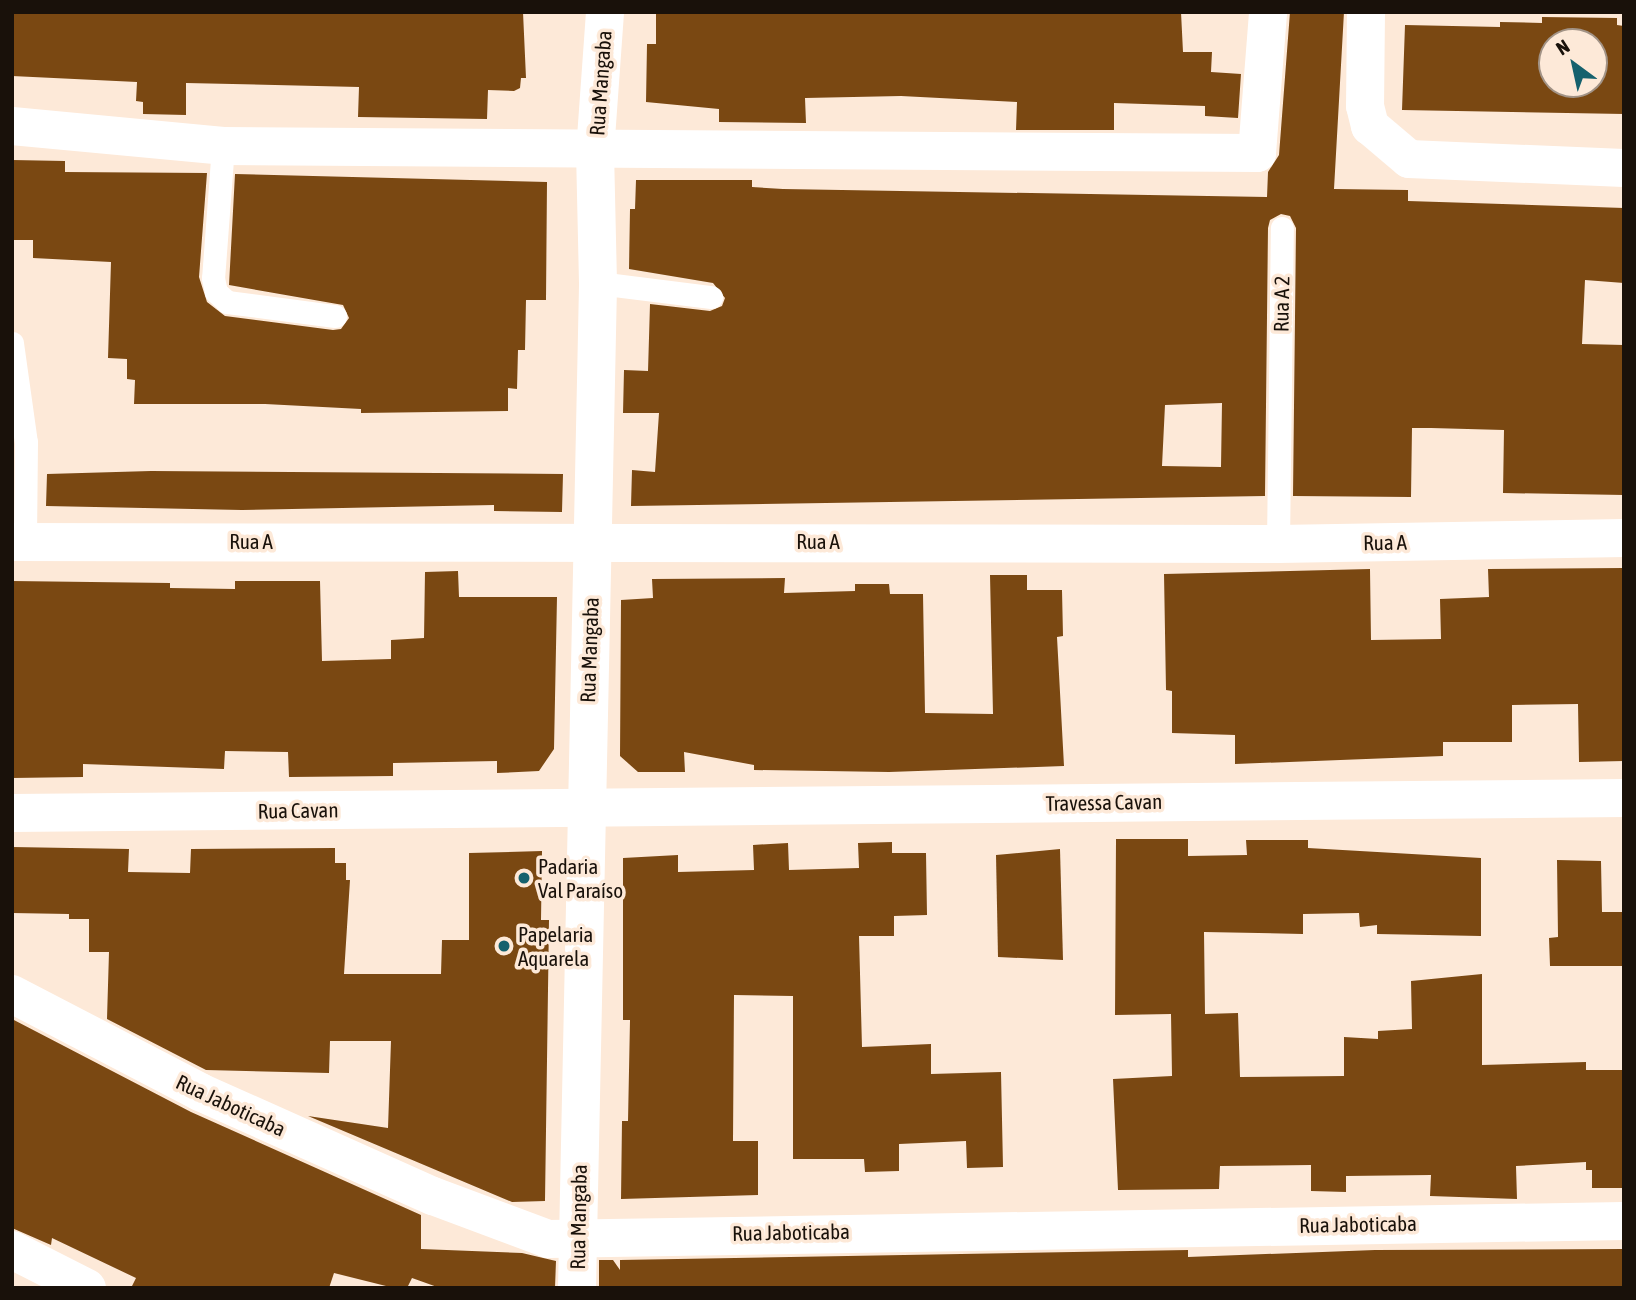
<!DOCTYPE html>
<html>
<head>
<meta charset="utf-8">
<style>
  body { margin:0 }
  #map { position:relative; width:1636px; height:1300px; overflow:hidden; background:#fde9d8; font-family:"Asap Condensed",sans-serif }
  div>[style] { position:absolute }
  .building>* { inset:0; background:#7a4812 }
  .service>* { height:23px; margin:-11.5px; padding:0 11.5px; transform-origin:11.5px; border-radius:11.5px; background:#fff }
  .minor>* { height:38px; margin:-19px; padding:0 19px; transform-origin:19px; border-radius:19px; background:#fff }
  .dots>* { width:19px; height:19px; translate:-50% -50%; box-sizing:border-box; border:4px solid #fde9d8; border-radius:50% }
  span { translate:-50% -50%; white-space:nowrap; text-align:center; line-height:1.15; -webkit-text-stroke:7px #fde9d8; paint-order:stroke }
  .street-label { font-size:21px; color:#19110a }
  .poi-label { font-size:21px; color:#19110a }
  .left { translate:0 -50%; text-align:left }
  .frame { position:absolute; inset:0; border:14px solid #19110a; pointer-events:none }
  .north { position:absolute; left:1538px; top:28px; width:70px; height:70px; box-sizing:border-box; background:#fde9d8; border:2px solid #a29386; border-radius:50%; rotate:327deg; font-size:19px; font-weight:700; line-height:28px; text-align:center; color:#19110a }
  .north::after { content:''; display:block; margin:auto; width:24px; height:32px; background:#15616d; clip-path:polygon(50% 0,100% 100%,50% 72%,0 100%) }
</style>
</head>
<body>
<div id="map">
  <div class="building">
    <i style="clip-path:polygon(12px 12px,523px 12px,526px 78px,521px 78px,520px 88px,514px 91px,488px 90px,487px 119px,358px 117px,359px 87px,186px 83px,186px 115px,143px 114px,143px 102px,136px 101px,137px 82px,12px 76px)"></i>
    <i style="clip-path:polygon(656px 12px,1181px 12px,1183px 52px,1212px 52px,1211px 72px,1241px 74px,1238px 118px,1205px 116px,1205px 106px,1114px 103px,1114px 130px,1016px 130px,1017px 102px,901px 96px,805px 98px,806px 123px,719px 122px,719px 109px,646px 102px,647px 44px,656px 44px)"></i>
    <i style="clip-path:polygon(evenodd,1290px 12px,1344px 12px,1334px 189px,1408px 190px,1408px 201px,1624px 208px,1624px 283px,1585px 280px,1582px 344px,1624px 345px,1624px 495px,1503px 493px,1504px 430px,1431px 428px,1412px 428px,1411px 497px,1293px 496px,1296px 228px,1290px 216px,1281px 214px,1270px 220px,1268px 228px,1265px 496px,631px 506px,632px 470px,655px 472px,659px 413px,623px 413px,624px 370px,648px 371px,650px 304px,710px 311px,722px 306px,725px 298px,713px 283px,629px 269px,630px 209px,635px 209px,636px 180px,752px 180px,752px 187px,783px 189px,1267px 197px,1268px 172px,1279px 155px,1290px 12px,1222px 403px,1221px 467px,1162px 466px,1165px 405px,1222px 403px)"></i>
    <i style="clip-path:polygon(evenodd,1542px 17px,1617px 18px,1617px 25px,1624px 26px,1624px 114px,1402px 110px,1405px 25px,1500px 27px,1500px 22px,1542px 23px,1542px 17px,1552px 42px,1594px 42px,1594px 84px,1552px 84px,1552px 42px)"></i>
    <i style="clip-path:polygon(12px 160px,65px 161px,65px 172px,207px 173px,199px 277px,207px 302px,225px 316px,333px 330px,341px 329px,349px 318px,343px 305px,229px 285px,235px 174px,547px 182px,546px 300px,526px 300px,525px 350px,518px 350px,517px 389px,508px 388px,508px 411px,361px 413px,361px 409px,265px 404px,134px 404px,135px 380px,127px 379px,127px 359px,108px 358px,111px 262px,33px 258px,33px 240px,12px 240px)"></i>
    <i style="clip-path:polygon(151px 471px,563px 474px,562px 512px,494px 511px,494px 505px,242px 510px,46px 506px,47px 474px)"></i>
    <i style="clip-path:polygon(1624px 568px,1624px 761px,1579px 762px,1578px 704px,1512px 705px,1512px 742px,1443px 742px,1443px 756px,1235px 764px,1235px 735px,1172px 733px,1172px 691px,1166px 690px,1164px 574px,1370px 569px,1371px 640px,1441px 639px,1440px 599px,1489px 597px,1488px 569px)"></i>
    <i style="clip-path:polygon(458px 571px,459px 597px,557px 597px,554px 749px,539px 771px,497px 773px,497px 761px,393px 763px,393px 776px,289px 777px,288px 752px,225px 751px,224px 769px,83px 764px,83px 777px,12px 778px,12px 581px,170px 583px,170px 588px,235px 589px,235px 581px,320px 581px,322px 661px,391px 659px,391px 640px,424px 638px,425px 572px)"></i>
    <i style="clip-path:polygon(990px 575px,1027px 575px,1027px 590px,1062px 590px,1063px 636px,1057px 637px,1064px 766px,889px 772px,754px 770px,754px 765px,684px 752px,685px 772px,638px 772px,620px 756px,621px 600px,653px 598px,652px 579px,785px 578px,784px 593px,855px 591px,855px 584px,889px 584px,890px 594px,923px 594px,925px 713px,993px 714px)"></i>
    <i style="clip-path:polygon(1116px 839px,1188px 839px,1188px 856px,1247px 855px,1246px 840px,1308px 840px,1308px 848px,1481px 858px,1481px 936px,1377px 934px,1377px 925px,1360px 927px,1359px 913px,1303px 914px,1303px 934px,1204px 932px,1205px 1014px,1238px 1013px,1240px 1077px,1344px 1076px,1344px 1037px,1378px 1039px,1378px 1031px,1412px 1029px,1411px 981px,1482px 974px,1482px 1065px,1586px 1062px,1586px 1070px,1624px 1070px,1624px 1188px,1592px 1188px,1592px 1170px,1586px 1170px,1586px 1162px,1516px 1166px,1517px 1199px,1430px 1196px,1431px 1175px,1346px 1176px,1346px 1192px,1311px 1191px,1311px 1165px,1220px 1166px,1219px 1189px,1118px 1190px,1113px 1079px,1172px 1076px,1171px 1014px,1115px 1015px)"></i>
    <i style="clip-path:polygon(892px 842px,892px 853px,926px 853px,927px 915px,894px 916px,894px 936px,859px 936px,862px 1047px,931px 1044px,931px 1074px,1001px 1072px,1003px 1167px,967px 1168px,966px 1141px,899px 1144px,899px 1171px,865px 1172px,864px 1159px,793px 1159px,793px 996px,734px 995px,733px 1141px,758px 1141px,758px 1195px,621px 1199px,622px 1121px,628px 1121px,630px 1020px,623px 1020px,623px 858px,678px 855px,678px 872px,754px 870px,753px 845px,788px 843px,789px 870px,859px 868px,858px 843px)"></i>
    <i style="clip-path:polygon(12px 847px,129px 849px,128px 872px,190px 873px,191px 849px,335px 848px,335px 863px,346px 863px,346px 880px,350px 880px,344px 974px,441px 974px,442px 940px,469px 940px,469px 853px,542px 851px,541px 920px,549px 920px,545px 1201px,512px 1202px,308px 1116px,388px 1128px,391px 1041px,330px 1041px,329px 1073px,206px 1070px,107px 1019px,109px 952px,89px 952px,89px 919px,69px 919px,69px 914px,12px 913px)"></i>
    <i style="clip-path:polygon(1060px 849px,1063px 960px,998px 957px,996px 855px)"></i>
    <i style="clip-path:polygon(1557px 860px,1601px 861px,1602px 912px,1624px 912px,1624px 966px,1550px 966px,1549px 938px,1558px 937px)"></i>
    <i style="clip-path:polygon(12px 1019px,191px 1112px,421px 1215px,421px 1249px,522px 1253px,556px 1261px,555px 1288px,440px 1288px,412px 1278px,407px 1288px,394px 1288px,334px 1273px,329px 1288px,131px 1288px,136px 1278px,52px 1238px,51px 1245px,12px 1228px)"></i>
    <i style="clip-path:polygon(1624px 1249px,1624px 1288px,599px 1288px,599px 1260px,613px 1260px,620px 1270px,620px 1260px,1188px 1250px,1188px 1257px,1375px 1250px)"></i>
  </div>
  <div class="service">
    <i style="left:223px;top:146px;width:132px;rotate:94.3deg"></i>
    <i style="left:213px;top:278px;width:14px;rotate:78deg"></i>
    <i style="left:216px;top:292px;width:15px;rotate:42deg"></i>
    <i style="left:227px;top:302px;width:109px;rotate:7.4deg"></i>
    <i style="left:598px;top:283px;width:114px;rotate:7.1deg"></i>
    <i style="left:12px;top:343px;width:100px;rotate:82deg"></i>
    <i style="left:26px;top:442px;width:100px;rotate:90.6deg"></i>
    <i style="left:1278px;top:544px;width:316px;rotate:-89.3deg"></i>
  </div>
  <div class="minor">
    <i style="left:1366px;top:12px;width:94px;rotate:90.6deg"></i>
    <i style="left:1365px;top:106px;width:21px;rotate:76deg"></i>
    <i style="left:1370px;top:126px;width:51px;rotate:40.2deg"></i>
    <i style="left:1409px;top:159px;width:215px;rotate:2.4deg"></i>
    <i style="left:12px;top:126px;width:212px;rotate:5.4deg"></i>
    <i style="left:223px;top:146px;width:1034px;rotate:0.39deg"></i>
    <i style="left:1257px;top:153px;width:141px;rotate:-85.5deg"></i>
    <i style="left:12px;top:542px;width:1266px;rotate:0.09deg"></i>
    <i style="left:1278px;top:544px;width:346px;rotate:-1deg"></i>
    <i style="left:12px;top:813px;width:1612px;rotate:-0.53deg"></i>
    <i style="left:12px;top:994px;width:212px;rotate:27.5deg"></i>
    <i style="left:200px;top:1092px;width:255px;rotate:24.1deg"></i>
    <i style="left:433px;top:1196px;width:123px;rotate:20.5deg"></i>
    <i style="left:548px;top:1239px;width:1076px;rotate:-0.96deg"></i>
    <i style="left:12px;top:1250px;width:84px;rotate:26.9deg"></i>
    <i style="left:577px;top:1288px;width:1005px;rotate:-88.8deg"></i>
    <i style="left:598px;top:283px;width:131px;rotate:-91.3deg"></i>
    <i style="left:595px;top:152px;width:140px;rotate:-85.9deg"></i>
  </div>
  <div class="dots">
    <i style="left:524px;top:878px;background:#15616d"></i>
    <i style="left:504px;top:946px;background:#15616d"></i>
  </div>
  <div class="street-label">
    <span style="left:600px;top:83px;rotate:-86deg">Rua Mangaba</span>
    <span style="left:1281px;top:304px;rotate:-89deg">Rua A 2</span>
    <span style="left:251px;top:541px">Rua A</span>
    <span style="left:818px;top:541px">Rua A</span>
    <span style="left:1385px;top:542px;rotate:-1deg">Rua A</span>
    <span style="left:589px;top:650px;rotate:-88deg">Rua Mangaba</span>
    <span style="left:1104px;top:802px;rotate:-1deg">Travessa Cavan</span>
    <span style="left:298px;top:810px;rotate:-1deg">Rua Cavan</span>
    <span style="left:231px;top:1105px;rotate:25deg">Rua Jaboticaba</span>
    <span style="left:578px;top:1217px;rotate:-89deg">Rua Mangaba</span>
    <span style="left:1358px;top:1224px;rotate:-1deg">Rua Jaboticaba</span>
    <span style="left:791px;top:1232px;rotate:-1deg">Rua Jaboticaba</span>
  </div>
  <div class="poi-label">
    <span class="left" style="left:538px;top:878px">Padaria<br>Val Paraíso</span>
    <span class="left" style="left:518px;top:946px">Papelaria<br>Aquarela</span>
  </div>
  <div class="frame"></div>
  <div class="north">N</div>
</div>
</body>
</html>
